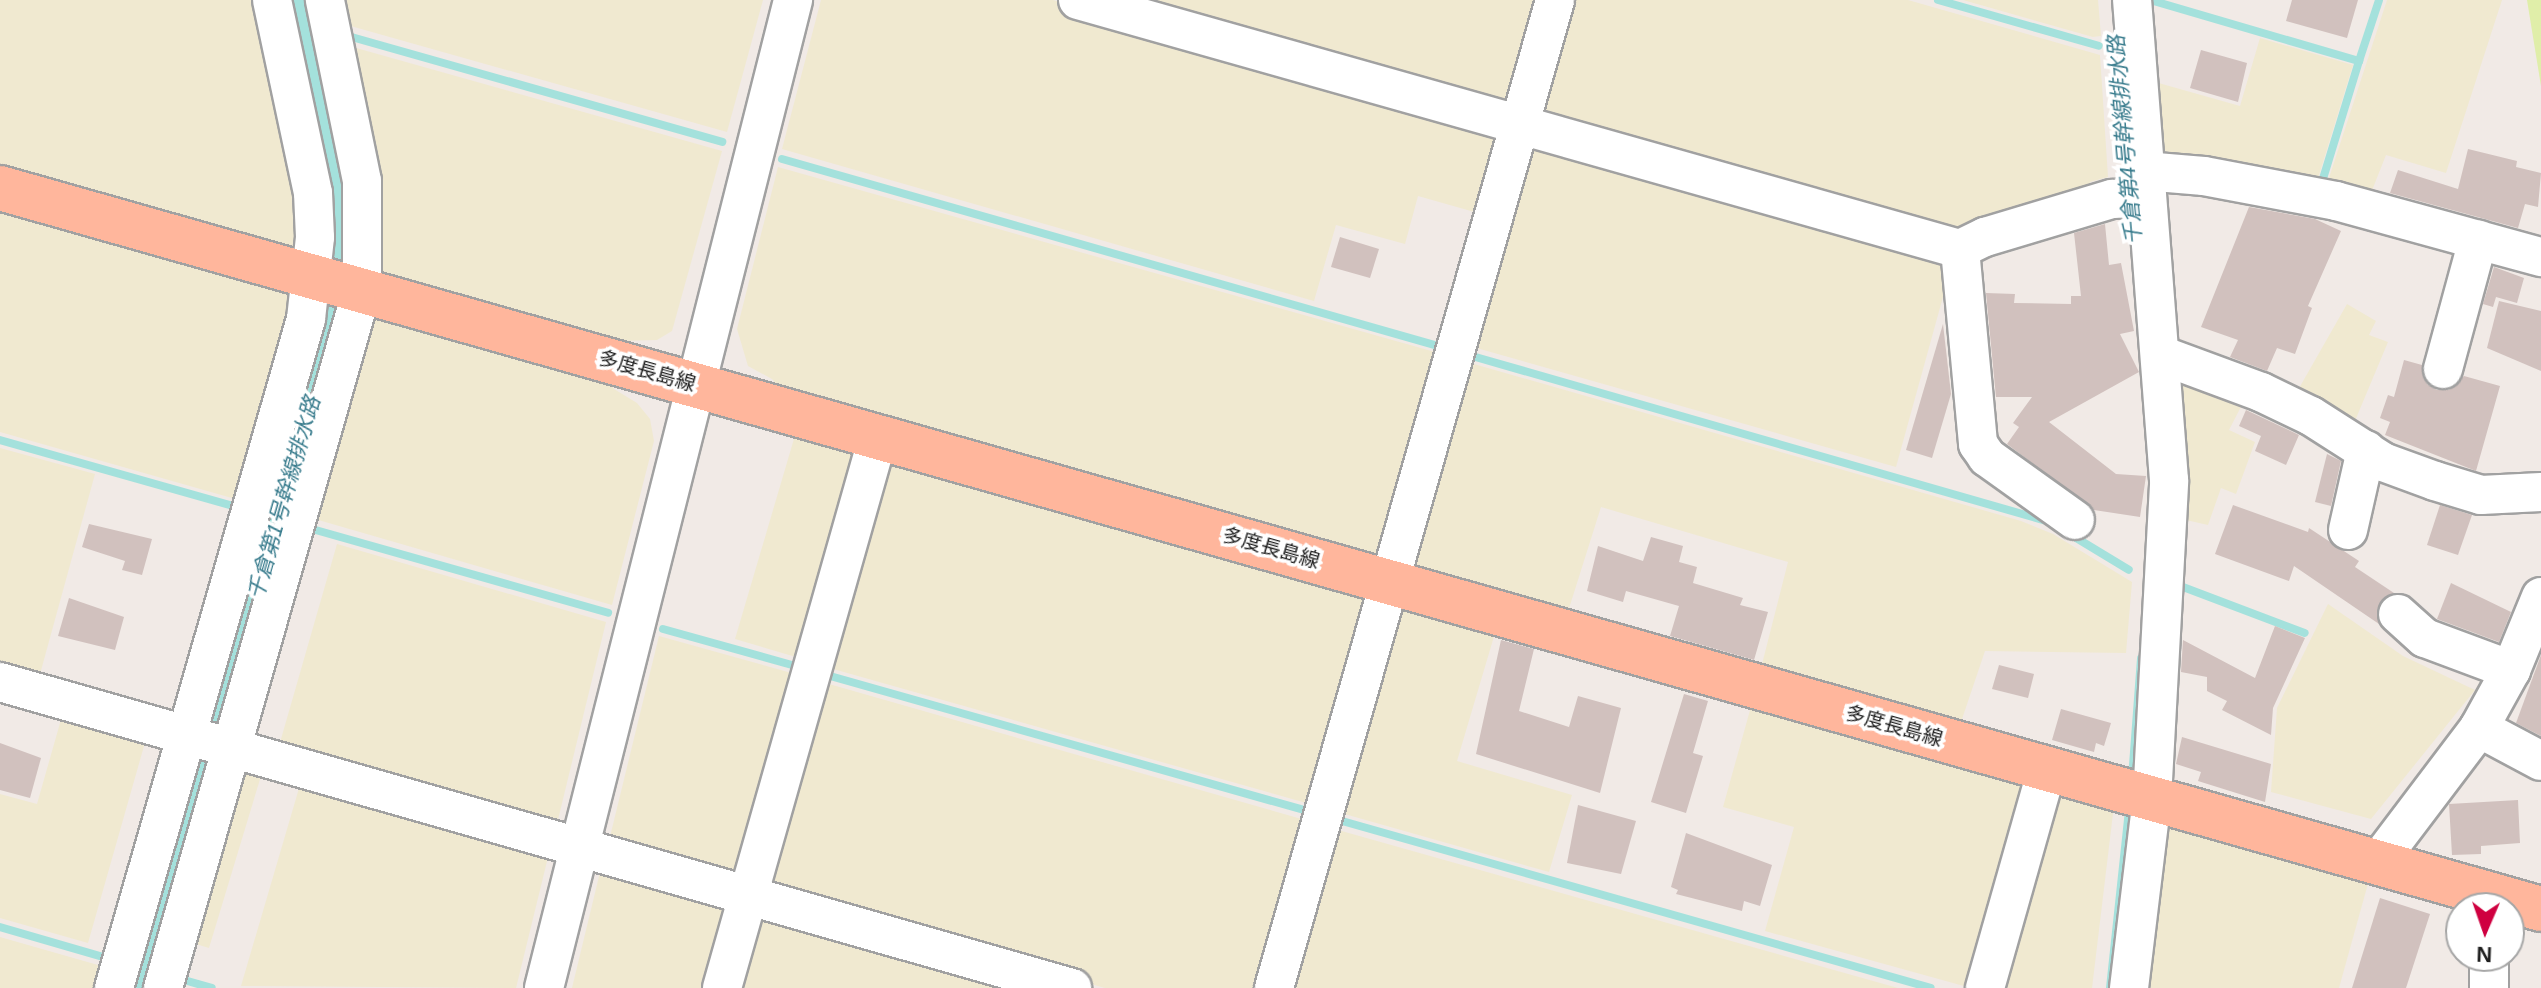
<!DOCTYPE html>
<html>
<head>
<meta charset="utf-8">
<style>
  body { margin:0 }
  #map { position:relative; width:2541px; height:988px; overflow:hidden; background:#f1eae6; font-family:Arial,"Noto Sans JP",sans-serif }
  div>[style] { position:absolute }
  .farmland>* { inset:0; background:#f0e9d0 }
  .grass>* { inset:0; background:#e0eea9 }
  .water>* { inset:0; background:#a4e1dc }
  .stream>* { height:8px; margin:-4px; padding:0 4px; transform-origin:4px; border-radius:4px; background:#a4e1dc }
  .building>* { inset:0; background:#d1c1be }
  .roads { filter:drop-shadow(2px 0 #a1a1a1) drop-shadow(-2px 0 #a1a1a1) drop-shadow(0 2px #a1a1a1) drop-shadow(0 -2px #a1a1a1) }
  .minor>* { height:38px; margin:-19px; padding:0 19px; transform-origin:19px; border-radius:19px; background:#fff }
  .major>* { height:44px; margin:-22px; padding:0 22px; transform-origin:22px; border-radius:22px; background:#ffb69c }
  span { translate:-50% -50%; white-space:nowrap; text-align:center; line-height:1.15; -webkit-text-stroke:7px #fff; paint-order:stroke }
  .street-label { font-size:20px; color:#202020 }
  .water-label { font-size:22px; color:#397c8d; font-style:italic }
  .north { position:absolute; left:2445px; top:892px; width:80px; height:80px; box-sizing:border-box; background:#fff; border:2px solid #a6a6a6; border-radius:50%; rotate:182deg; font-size:22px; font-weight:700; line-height:32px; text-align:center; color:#202020 }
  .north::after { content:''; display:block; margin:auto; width:28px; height:36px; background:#cf0040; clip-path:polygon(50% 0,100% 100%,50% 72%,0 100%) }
</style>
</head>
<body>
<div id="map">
  <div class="farmland">
    <i style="clip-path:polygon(0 0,265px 0,305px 192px,296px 253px,0 170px)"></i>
    <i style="clip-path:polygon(335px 0,763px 0,727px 132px,340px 23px)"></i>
    <i style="clip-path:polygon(821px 0,1053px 0,1501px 128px,1485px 215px,1418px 196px,1405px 244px,1336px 225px,1314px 301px,782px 149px)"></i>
    <i style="clip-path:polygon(1124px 0,1544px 0,1513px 106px)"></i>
    <i style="clip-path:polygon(1562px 0,1908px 0,2100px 55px,2108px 177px,2090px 182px,2090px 196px,1957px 237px,1535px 119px)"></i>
    <i style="clip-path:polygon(1963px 0,2098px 0,2101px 36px,2093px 37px)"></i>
    <i style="clip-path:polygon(2387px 0,2502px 0,2446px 173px,2386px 155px,2369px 198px,2327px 184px)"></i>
    <i style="clip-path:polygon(2260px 38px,2353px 65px,2315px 188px,2160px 157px,2155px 82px,2240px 106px)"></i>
    <i style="clip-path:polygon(342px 44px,722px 151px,672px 331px,657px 340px,620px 341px,373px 269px)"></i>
    <i style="clip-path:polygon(1521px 142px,1954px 257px,1896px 467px,1466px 345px)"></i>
    <i style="clip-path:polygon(778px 167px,1442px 354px,1387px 555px,1371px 564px,784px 394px,772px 379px,748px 366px,737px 329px)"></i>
    <i style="clip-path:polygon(0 203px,296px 287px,246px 502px,0 432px)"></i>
    <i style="clip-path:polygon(2347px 304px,2376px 321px,2369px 335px,2388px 342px,2352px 428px,2294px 397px)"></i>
    <i style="clip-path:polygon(371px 310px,607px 377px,614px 389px,637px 403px,650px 419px,654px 441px,612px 605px,308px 517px)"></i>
    <i style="clip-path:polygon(1460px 360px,2021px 521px,2053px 534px,2132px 582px,2126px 653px,1985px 651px,1960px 725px,1761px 668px,1788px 562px,1601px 507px,1566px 618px,1409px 571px)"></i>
    <i style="clip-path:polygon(2179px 377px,2245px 399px,2229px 430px,2255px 442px,2236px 494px,2221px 488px,2208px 525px,2186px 520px)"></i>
    <i style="clip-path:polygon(796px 432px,866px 452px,806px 660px,735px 639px)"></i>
    <i style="clip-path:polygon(0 448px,95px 474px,37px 685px,0 674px)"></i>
    <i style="clip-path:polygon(881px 455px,1376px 599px,1317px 806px,819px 665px)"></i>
    <i style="clip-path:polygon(337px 544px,606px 622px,555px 832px,277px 753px)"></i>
    <i style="clip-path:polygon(1396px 604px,1495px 633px,1457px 761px,1572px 795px,1549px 872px,1334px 811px)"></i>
    <i style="clip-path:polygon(2328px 604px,2403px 656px,2475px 690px,2371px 819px,2271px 792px,2277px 708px)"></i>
    <i style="clip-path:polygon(659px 636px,802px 676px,743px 883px,608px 845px)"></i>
    <i style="clip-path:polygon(815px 680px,1312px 822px,1265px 988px,1105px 988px,757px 888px)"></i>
    <i style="clip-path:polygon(1752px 703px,2036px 782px,1971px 988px,1765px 931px,1794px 827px,1723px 807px)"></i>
    <i style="clip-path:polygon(64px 709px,148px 732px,88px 943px,0 918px,0 794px,37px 804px)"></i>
    <i style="clip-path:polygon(240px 759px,264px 766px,209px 948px,186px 941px)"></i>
    <i style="clip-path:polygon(302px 778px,550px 849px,516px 988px,241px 986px)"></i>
    <i style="clip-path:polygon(2052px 787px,2114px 805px,2092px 988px,1995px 988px)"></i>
    <i style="clip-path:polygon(2172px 821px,2369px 880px,2339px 988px,2146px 988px,2165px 827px)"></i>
    <i style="clip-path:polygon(1331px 828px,1898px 988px,1286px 988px)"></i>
    <i style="clip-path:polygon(602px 864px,736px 900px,712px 988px,572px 988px)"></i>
    <i style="clip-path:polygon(751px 905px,1038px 988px,728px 988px)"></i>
    <i style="clip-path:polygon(0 937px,112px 969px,107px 988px,0 988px)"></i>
  </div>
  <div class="grass">
    <i style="clip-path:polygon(2527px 0,2541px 0,2541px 86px)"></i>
  </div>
  <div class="water">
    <i style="clip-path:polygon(290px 0,314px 0,349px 166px,353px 259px,153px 988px,131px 988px,321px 321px)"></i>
  </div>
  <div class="stream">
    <i style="left:1938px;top:0;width:167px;rotate:15.9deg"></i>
    <i style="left:2150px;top:0;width:218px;rotate:16.3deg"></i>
    <i style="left:2359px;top:61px;width:64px;rotate:-71.8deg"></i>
    <i style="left:348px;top:36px;width:389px;rotate:15.8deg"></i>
    <i style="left:2108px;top:46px;width:10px;rotate:-6deg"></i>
    <i style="left:782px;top:159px;width:689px;rotate:15.91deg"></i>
    <i style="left:2322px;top:182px;width:127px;rotate:-73deg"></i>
    <i style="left:1465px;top:354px;width:609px;rotate:16.02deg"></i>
    <i style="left:0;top:440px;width:249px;rotate:15.8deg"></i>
    <i style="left:305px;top:527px;width:315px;rotate:15.8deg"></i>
    <i style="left:2068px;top:533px;width:71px;rotate:31.2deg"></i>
    <i style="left:2183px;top:587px;width:130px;rotate:20.7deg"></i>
    <i style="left:663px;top:629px;width:145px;rotate:15.6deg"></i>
    <i style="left:823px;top:674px;width:507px;rotate:15.79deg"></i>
    <i style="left:2133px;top:765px;width:107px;rotate:-85.7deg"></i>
    <i style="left:1335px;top:819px;width:619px;rotate:15.83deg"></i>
    <i style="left:0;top:927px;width:115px;rotate:16.2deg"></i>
    <i style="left:177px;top:978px;width:36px;rotate:16deg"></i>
    <i style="left:2110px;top:988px;width:178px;rotate:-83.9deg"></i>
  </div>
  <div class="building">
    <i style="clip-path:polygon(2292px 0,2358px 0,2347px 38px,2286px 21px)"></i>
    <i style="clip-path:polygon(2201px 50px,2247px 63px,2238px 102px,2190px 88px)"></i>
    <i style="clip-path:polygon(2468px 149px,2517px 161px,2516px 167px,2541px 173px,2538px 207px,2525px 204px,2518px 228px,2390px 193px,2398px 170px,2458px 189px)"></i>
    <i style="clip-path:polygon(2249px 207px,2315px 219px,2341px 231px,2308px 306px,2312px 308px,2295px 354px,2277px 348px,2267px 371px,2230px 357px,2238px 340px,2201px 327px)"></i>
    <i style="clip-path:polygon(2105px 224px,2109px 265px,2121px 263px,2134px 331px,2120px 334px,2139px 372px,2049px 422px,2116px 474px,2146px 476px,2140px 517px,2094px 510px,2007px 444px,2019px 427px,2013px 423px,2032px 397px,1996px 397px,1986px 293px,2015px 294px,2014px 303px,2071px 304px,2071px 296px,2081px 296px,2074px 233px)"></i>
    <i style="clip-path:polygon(1340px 237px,1379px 249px,1370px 278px,1331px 267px)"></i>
    <i style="clip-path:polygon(2494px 267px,2524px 278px,2517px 303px,2496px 297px,2493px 307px,2483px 304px)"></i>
    <i style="clip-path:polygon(2499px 301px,2541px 311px,2541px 371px,2487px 348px)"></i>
    <i style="clip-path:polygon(1943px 324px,1951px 394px,1932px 458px,1906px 450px)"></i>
    <i style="clip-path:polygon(2404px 360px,2422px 365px,2427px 384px,2437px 390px,2449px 390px,2464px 376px,2500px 386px,2476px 471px,2385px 435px,2390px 422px,2380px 418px,2388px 395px,2394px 397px)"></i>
    <i style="clip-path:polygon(2246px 410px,2299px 435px,2286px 465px,2255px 451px,2261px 436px,2239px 426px)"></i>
    <i style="clip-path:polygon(2327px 454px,2341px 461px,2331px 506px,2315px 502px)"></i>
    <i style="clip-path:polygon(2233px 505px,2308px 532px,2309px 528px,2359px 561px,2355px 567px,2394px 593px,2377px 609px,2379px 624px,2294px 566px,2289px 581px,2215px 554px)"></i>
    <i style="clip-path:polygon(2440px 505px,2472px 515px,2458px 555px,2427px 545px)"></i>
    <i style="clip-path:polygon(89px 524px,152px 539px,142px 575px,122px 570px,125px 561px,82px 547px)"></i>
    <i style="clip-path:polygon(1651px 537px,1683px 546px,1679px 562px,1697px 567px,1693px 583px,1743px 598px,1740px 605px,1768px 612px,1754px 660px,1670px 636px,1679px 606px,1626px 591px,1623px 602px,1587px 591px,1598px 546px,1643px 561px)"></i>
    <i style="clip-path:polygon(2451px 583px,2511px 612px,2499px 642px,2437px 619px)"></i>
    <i style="clip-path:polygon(69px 598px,124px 617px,115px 650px,58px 636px)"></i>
    <i style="clip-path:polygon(2275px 626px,2305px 638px,2273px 708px,2271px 735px,2222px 710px,2227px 701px,2207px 691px,2207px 677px,2181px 672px,2183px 640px,2255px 678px)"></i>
    <i style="clip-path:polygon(1501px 640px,1534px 649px,1519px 711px,1569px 727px,1578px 696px,1621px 708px,1600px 793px,1476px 754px)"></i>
    <i style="clip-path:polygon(2541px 655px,2541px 736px,2516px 723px)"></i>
    <i style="clip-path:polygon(1999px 665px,2034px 674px,2028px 698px,1992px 689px)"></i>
    <i style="clip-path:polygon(1684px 694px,1708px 701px,1693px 753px,1703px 756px,1686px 813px,1651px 802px)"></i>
    <i style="clip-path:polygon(2061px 709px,2111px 723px,2104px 746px,2096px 743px,2094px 752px,2052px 740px)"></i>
    <i style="clip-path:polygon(2182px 737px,2271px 764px,2265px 802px,2198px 781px,2201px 772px,2176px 764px)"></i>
    <i style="clip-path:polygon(0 743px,41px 758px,30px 798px,0 790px)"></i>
    <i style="clip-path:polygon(2518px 800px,2520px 843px,2481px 846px,2481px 854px,2452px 855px,2449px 804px)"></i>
    <i style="clip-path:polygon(1578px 805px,1636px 821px,1621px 874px,1567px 863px)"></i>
    <i style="clip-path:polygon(1686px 833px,1772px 865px,1760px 906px,1744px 901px,1742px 911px,1676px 894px,1678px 890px,1671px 887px)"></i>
    <i style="clip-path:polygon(2380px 898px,2430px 914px,2406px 988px,2352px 988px)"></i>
  </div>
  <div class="roads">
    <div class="minor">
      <i style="left:1078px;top:0;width:916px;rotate:15.77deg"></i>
      <i style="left:1960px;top:249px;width:28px;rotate:-26deg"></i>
      <i style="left:1985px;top:237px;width:133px;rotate:-16.7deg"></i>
      <i style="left:2112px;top:199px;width:34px;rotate:-2deg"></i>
      <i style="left:2144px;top:171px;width:60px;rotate:4.8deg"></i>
      <i style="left:2204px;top:176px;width:134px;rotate:10.7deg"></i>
      <i style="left:2336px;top:201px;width:213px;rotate:15.3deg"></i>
      <i style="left:1960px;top:249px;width:196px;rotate:84.7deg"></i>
      <i style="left:1978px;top:444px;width:16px;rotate:55deg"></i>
      <i style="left:1987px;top:457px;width:108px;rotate:35.6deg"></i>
      <i style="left:2161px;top:355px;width:107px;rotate:20.3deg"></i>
      <i style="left:2261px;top:392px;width:55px;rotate:25.6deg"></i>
      <i style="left:2311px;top:416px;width:85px;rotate:32.6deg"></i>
      <i style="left:2383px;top:462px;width:55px;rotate:20.1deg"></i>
      <i style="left:2435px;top:481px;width:48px;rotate:16.9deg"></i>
      <i style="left:2481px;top:495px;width:60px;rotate:-2.9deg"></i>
      <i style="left:2443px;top:369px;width:134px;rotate:-74.8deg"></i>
      <i style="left:2348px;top:530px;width:82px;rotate:-77.3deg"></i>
      <i style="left:2398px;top:614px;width:36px;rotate:42deg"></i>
      <i style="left:2425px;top:638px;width:92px;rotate:20.4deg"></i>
      <i style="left:0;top:682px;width:1115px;rotate:15.93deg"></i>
      <i style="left:2479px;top:728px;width:70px;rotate:28deg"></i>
      <i style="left:2377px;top:863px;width:169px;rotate:-52.9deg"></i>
      <i style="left:2479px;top:728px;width:66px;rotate:-61.1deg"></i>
      <i style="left:2511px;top:670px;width:79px;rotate:-67.7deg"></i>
      <i style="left:2489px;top:956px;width:32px;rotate:90deg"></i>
      <i style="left:114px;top:988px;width:696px;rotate:-73.99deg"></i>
      <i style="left:306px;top:319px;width:82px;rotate:-83.7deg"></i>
      <i style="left:315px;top:237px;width:44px;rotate:-92.6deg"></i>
      <i style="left:313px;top:193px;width:197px;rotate:-102deg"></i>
      <i style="left:163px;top:988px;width:726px;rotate:-74.09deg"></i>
      <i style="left:362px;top:290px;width:109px;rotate:-90deg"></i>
      <i style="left:362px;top:181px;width:185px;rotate:-101.6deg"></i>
      <i style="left:544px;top:988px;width:1019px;rotate:-75.85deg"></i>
      <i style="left:722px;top:988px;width:573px;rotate:-74.19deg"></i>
      <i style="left:1274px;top:988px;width:1027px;rotate:-74.12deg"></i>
      <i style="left:1985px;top:988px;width:228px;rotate:-74.2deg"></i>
      <i style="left:2129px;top:988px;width:190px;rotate:-83.1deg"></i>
      <i style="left:2152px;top:799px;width:319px;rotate:-86.9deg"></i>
      <i style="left:2169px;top:480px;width:481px;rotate:-94.4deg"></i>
    </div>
    <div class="major">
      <i style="left:0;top:188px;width:2641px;rotate:15.84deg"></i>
    </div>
  </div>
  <div class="street-label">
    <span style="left:647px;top:371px;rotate:16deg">多度長島線</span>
    <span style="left:1271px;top:548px;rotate:16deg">多度長島線</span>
    <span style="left:1894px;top:726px;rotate:16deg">多度長島線</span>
  </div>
  <div class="water-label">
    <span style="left:2125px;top:140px;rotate:-95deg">千倉第4号幹線排水路</span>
    <span style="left:284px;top:498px;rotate:-74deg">千倉第1号幹線排水路</span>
  </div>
  <div class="north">N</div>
</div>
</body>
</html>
